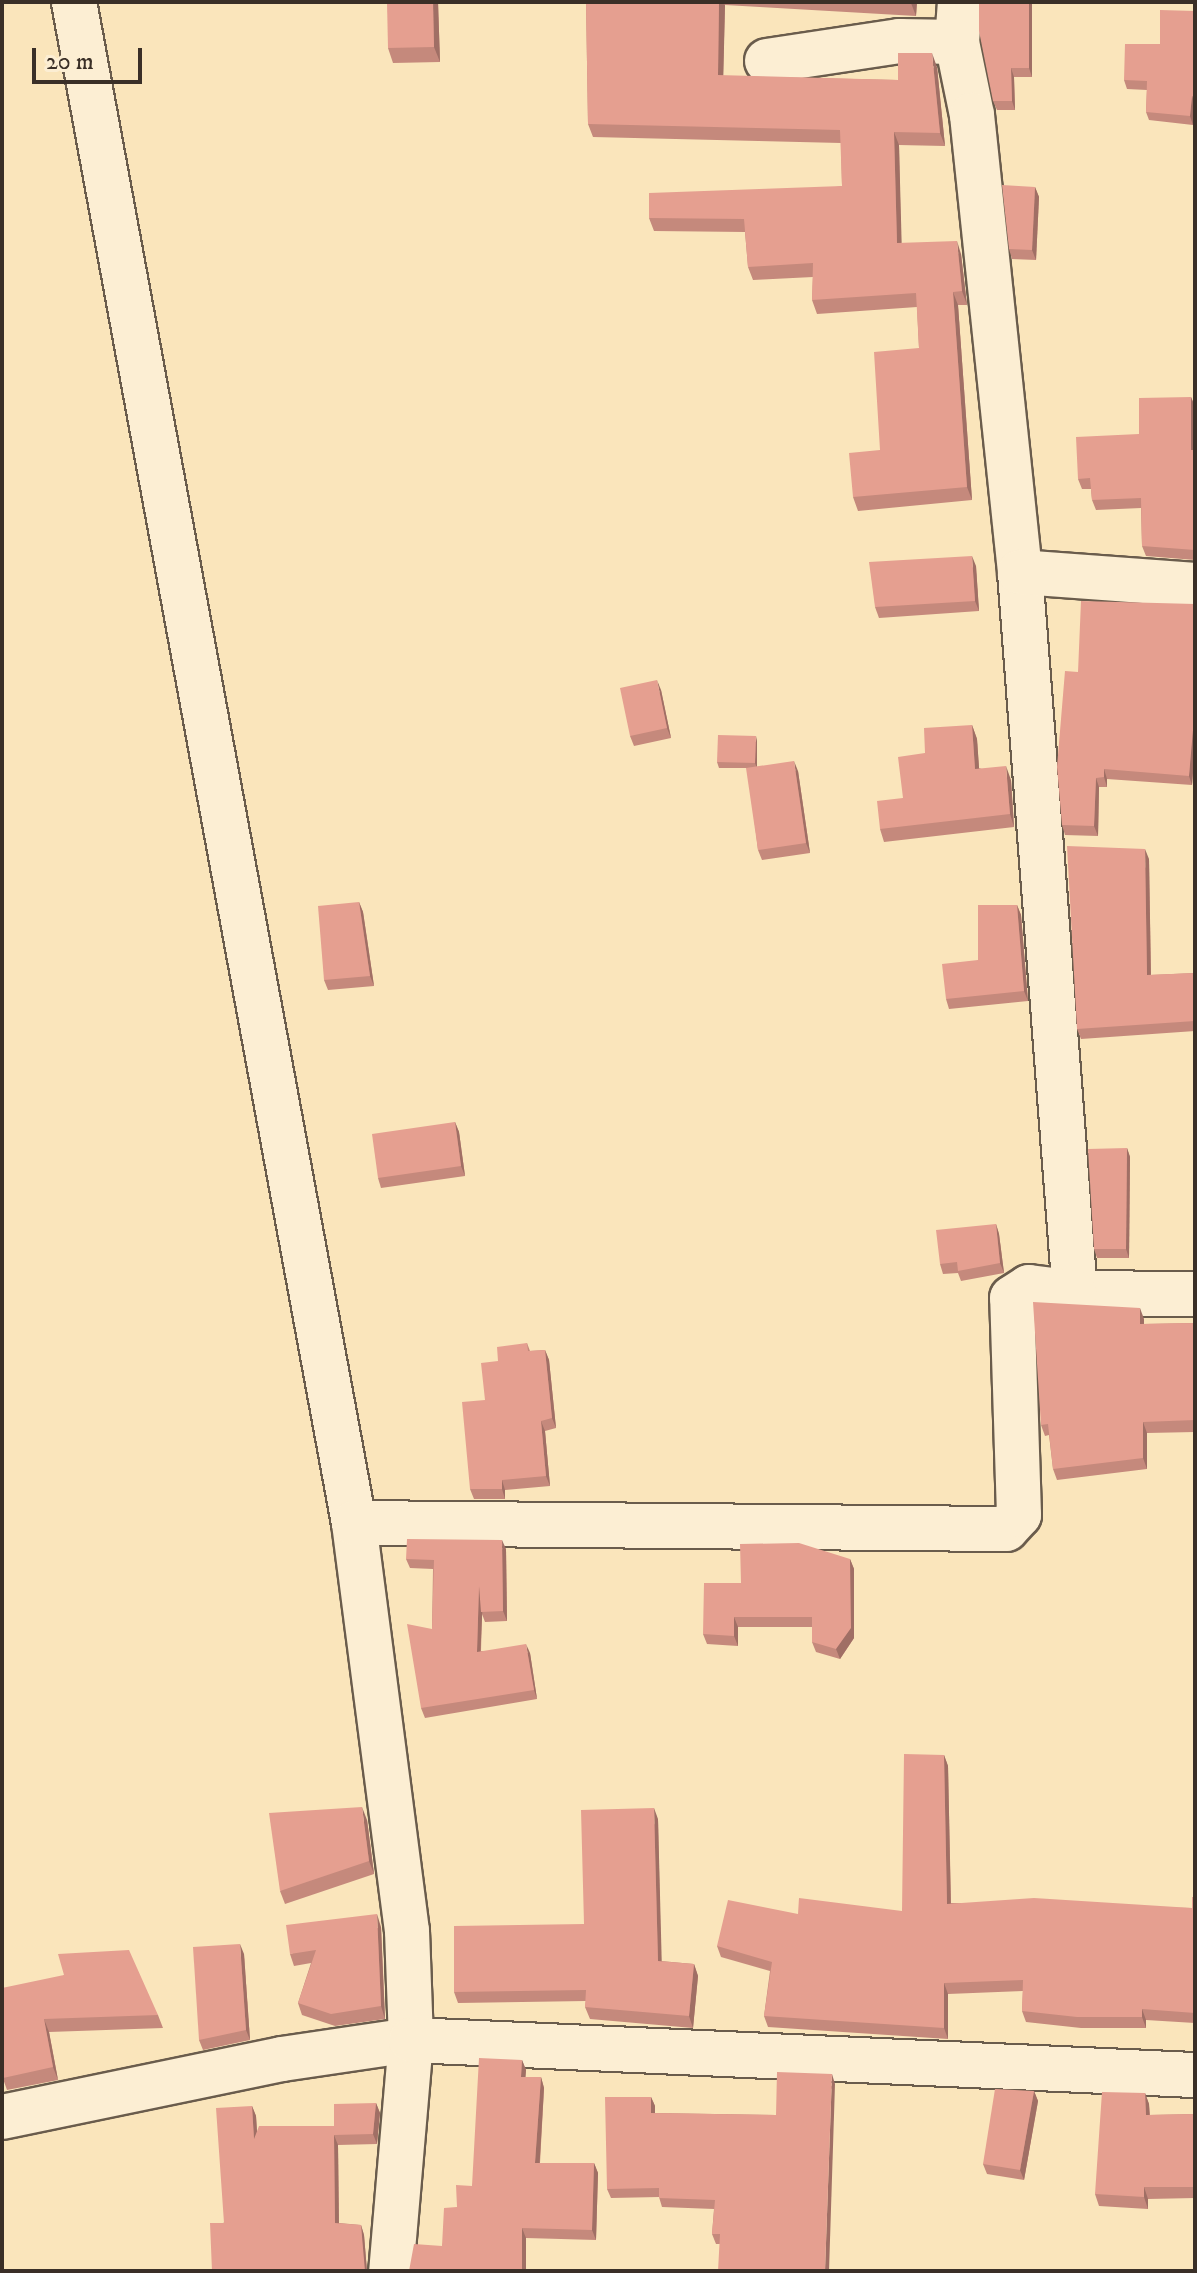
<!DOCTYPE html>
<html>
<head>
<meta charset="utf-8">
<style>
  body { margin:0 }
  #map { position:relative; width:1197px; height:2273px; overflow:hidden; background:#fae5bb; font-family:"IM FELL DW Pica",serif }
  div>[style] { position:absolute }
  .roads { filter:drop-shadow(2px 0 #6a5c4c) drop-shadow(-2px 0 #6a5c4c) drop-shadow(0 2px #6a5c4c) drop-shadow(0 -2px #6a5c4c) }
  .street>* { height:44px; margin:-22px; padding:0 22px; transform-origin:22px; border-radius:22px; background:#fceed3 }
  .wall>* { inset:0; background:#c5897c }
  .shaded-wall>* { inset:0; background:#a06f65 }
  .building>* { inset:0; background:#e59f90 }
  span { translate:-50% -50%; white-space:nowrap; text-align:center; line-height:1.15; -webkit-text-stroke:6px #fceed3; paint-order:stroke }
  .frame { position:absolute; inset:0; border:4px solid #3a2f27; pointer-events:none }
  .scale { position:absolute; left:32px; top:48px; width:110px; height:36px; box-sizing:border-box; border:4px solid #3a2f27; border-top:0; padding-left:10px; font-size:24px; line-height:28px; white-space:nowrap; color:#3a2f27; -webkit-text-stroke:6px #fceed3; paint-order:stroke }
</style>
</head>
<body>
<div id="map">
  <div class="roads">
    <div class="street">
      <i style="left:74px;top:2px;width:1547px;rotate:79.57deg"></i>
      <i style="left:354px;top:1523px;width:411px;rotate:82.6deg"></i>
      <i style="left:407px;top:1931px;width:109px;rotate:87.9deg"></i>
      <i style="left:411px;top:2040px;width:232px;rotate:94.9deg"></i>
      <i style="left:960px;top:2px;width:40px;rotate:94.3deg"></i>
      <i style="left:957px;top:42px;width:75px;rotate:78.4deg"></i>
      <i style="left:972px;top:115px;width:460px;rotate:84deg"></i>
      <i style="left:1020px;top:572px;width:723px;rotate:85.64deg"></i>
      <i style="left:1075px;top:1293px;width:120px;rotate:0.5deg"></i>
      <i style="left:767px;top:61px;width:134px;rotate:-8.6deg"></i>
      <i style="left:899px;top:41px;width:58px;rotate:1deg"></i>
      <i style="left:1020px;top:572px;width:175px;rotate:4.2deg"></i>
      <i style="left:354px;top:1523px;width:652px;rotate:0.53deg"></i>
      <i style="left:1006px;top:1529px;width:19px;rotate:-47deg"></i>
      <i style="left:1019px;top:1515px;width:217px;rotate:-91.8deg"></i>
      <i style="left:1012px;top:1298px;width:20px;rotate:-33deg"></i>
      <i style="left:1029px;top:1287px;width:46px;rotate:7.4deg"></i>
      <i style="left:2px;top:2117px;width:286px;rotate:-11.7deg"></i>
      <i style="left:282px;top:2059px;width:130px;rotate:-8.4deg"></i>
      <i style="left:411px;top:2040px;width:785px;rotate:2.56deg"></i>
    </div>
  </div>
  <div class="wall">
    <i style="clip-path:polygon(438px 2px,440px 62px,393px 63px,388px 48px)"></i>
    <i style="clip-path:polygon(586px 2px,917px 2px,916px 16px,725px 5px,723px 76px,898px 80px,937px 67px,945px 146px,899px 145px,901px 243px,961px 254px,967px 305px,958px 305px,972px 500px,858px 511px,853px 497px,880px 450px,919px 348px,917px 307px,817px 314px,812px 300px,813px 277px,753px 280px,748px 267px,745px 232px,654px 231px,649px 218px,842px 186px,841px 143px,593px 137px,588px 124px)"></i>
    <i style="clip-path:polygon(1032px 2px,1032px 77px,1014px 77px,1015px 110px,997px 110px,993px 101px)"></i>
    <i style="clip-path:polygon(1195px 11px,1195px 105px,1193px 125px,1149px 120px,1146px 112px,1147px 90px,1127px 89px,1124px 80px)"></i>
    <i style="clip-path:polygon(1035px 187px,1039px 197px,1036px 260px,1012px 259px,1009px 249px)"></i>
    <i style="clip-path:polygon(1191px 397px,1195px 407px,1195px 560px,1146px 556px,1142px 546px,1141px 508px,1096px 510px,1092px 500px,1091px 489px,1082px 489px,1078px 479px)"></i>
    <i style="clip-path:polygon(976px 566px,979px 611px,879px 618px,875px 607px)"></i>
    <i style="clip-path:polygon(1195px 604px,1195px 748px,1192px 785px,1107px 779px,1107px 787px,1099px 787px,1098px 836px,1065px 835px,1062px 825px,1078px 672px)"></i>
    <i style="clip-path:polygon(661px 690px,671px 738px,634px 746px,630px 736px)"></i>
    <i style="clip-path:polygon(972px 725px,977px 739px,979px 768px,1011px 780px,1014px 827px,884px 842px,880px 829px,903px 798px,925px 753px)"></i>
    <i style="clip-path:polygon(757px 741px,757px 767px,798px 771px,810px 853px,762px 860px,758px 850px,748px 768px,719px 768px,717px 762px)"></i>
    <i style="clip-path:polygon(1149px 859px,1151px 975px,1195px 973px,1195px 1031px,1081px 1039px,1077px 1029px)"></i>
    <i style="clip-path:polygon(359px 902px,363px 912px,374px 986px,328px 990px,324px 980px)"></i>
    <i style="clip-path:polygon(1017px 905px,1021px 915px,1028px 1001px,949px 1009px,946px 999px,978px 960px)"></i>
    <i style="clip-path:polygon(455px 1122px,459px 1132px,465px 1176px,381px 1188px,378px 1178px)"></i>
    <i style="clip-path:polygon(1127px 1148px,1130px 1157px,1129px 1258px,1097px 1258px,1094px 1249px)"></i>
    <i style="clip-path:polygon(996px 1224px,999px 1234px,1004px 1273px,961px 1281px,958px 1273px,943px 1274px,940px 1264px)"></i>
    <i style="clip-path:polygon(1144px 1319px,1144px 1324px,1195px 1323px,1195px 1432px,1147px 1433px,1147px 1469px,1057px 1480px,1053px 1469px,1049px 1435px,1045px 1436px,1041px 1425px)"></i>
    <i style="clip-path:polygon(527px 1343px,530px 1351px,545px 1350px,549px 1360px,556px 1428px,545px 1431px,550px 1486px,505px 1490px,505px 1499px,474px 1499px,470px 1489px,485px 1400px,498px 1361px)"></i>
    <i style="clip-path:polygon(506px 1549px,507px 1621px,485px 1622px,482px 1614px,481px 1651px,530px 1653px,537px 1699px,425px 1718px,421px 1708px,432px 1629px,433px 1569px,410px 1568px,406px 1559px)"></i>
    <i style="clip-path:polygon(850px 1559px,854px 1569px,854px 1638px,840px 1659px,816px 1652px,812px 1642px,812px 1627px,738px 1627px,738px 1646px,707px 1644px,703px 1634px,741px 1583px)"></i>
    <i style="clip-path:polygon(944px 1755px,948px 1766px,951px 1903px,1192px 1908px,1195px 1897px,1195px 2023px,1146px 2020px,1146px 2028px,1081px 2028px,1026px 2022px,1022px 2011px,1023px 1991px,948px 1994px,948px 2039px,768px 2027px,764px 2016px,770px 1971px,721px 1957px,717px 1946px,798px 1914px,902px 1911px)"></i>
    <i style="clip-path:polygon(658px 1819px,661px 1961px,694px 1964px,698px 1976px,693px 2028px,590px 2019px,585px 2007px,586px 2001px,458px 2003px,454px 1992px,584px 1924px)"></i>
    <i style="clip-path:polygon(367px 1820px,374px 1874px,285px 1904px,280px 1891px)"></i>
    <i style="clip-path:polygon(381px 1927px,385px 2019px,335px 2026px,302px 2015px,298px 2003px,311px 1963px,294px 1966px,290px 1954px)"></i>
    <i style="clip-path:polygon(244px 1954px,250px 2040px,203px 2050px,199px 2040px)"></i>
    <i style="clip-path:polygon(64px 1975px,158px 2015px,163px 2028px,49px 2032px,58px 2080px,7px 2090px,2px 2076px)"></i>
    <i style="clip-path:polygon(522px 2060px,526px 2070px,525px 2077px,541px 2077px,544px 2088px,540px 2163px,594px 2163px,598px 2173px,596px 2240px,526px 2238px,442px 2246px,457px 2207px,472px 2186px)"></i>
    <i style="clip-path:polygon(835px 2084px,720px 2244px,716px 2244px,712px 2234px,714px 2209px,662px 2207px,659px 2197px,611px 2198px,607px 2189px,651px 2097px,655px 2106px,655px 2113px,776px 2115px)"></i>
    <i style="clip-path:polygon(1034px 2091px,1038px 2101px,1024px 2180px,987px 2174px,983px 2164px)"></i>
    <i style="clip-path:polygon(1145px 2093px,1149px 2104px,1150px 2115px,1195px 2114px,1195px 2198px,1148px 2199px,1148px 2209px,1099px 2206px,1095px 2194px)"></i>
    <i style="clip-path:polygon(376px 2103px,380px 2113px,377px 2144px,338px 2145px,339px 2223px,361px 2225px,364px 2235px,367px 2271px,212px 2271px,252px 2106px,256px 2116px,257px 2132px,334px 2126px)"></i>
  </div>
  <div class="shaded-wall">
    <i style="clip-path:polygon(433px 2px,438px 2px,440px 62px,434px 47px)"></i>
    <i style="clip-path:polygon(719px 2px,723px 2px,725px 5px,723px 89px,718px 75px)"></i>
    <i style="clip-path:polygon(911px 2px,917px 2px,916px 16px,911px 3px)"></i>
    <i style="clip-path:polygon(1029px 2px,1032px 2px,1032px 77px,1029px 68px)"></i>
    <i style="clip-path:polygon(932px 53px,937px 67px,945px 146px,940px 133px)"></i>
    <i style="clip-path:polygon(1011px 68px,1014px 77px,1015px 110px,1012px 101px)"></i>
    <i style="clip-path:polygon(1192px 96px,1195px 105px,1193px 125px,1190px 116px)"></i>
    <i style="clip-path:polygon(894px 132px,899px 145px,902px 256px,897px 243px)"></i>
    <i style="clip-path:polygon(1035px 187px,1039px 197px,1036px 260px,1032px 250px)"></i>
    <i style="clip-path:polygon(957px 241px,961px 254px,967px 305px,962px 291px)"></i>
    <i style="clip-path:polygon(953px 292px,958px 305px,972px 500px,967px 487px)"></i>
    <i style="clip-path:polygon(1191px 397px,1195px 407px,1195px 460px,1191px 450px)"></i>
    <i style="clip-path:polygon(972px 556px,976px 566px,979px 611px,975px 601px)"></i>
    <i style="clip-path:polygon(657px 680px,661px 690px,671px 738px,667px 728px)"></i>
    <i style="clip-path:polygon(1194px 707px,1195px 748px,1192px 785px,1189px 776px)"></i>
    <i style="clip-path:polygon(972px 725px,977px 739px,980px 782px,975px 769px)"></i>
    <i style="clip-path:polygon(756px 736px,757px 741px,757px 768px,755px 763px)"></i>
    <i style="clip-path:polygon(794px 761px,798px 771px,810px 853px,806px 843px)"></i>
    <i style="clip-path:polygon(1006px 766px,1011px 780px,1014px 827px,1010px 814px)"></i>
    <i style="clip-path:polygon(1104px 769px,1107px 779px,1107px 787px,1104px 777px)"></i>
    <i style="clip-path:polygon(1096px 778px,1099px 787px,1098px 836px,1094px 826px)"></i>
    <i style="clip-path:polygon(1145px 849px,1149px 859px,1151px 985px,1147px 975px)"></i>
    <i style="clip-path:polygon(359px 902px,363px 912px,374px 986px,370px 976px)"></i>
    <i style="clip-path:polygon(1017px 905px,1021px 915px,1028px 1001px,1024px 991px)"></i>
    <i style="clip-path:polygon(455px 1122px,459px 1132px,465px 1176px,461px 1166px)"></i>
    <i style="clip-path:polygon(1127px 1148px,1130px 1157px,1129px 1258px,1126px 1249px)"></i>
    <i style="clip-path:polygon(996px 1224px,999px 1234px,1004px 1273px,1000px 1263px)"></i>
    <i style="clip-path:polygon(1140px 1308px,1144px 1319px,1144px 1335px,1140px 1324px)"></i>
    <i style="clip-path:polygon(545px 1350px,549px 1360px,556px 1428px,552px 1418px)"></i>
    <i style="clip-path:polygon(541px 1421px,545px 1431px,550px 1486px,546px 1476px)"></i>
    <i style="clip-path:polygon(1143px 1422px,1147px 1433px,1147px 1469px,1143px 1458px)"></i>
    <i style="clip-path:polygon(502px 1480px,505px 1490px,505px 1499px,502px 1489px)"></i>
    <i style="clip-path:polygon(502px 1540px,506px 1549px,507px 1621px,503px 1611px)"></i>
    <i style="clip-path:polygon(850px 1559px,854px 1569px,854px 1638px,840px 1659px,836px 1649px)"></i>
    <i style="clip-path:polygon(479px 1586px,483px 1596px,480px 1661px,477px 1652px)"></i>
    <i style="clip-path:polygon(734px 1617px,738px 1627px,738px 1646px,734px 1636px)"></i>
    <i style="clip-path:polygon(526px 1644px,530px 1653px,537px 1699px,534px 1690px)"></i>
    <i style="clip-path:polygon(944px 1755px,948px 1766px,951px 1914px,947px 1904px)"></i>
    <i style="clip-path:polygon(362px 1807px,367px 1820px,374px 1874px,369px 1861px)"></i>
    <i style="clip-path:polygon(654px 1808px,658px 1819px,662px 1972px,658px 1961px)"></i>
    <i style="clip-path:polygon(377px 1914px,381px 1927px,385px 2019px,381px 2006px)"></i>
    <i style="clip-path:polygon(240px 1944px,244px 1954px,250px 2040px,246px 2030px)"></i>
    <i style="clip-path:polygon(694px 1964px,698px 1976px,693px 2028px,689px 2016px)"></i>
    <i style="clip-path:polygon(944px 1983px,948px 1994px,948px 2039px,944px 2028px)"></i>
    <i style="clip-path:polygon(1142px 2009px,1146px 2020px,1146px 2028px,1142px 2017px)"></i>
    <i style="clip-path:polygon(44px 2019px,49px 2032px,58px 2080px,53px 2067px)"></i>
    <i style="clip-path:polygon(522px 2060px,526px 2070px,525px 2087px,521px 2077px)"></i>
    <i style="clip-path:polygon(832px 2074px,835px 2084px,829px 2271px,825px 2271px)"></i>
    <i style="clip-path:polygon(541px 2077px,544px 2088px,539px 2173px,535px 2163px)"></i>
    <i style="clip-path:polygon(1034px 2091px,1038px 2101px,1024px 2180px,1020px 2170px)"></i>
    <i style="clip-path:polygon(1145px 2093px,1149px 2104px,1150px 2126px,1146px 2115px)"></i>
    <i style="clip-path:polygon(651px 2097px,655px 2106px,655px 2123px,651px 2113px)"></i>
    <i style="clip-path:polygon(376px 2103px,380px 2113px,377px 2144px,373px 2134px)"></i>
    <i style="clip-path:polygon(252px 2106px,256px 2116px,258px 2149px,254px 2139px)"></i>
    <i style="clip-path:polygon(334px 2135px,338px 2145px,339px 2233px,335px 2223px)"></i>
    <i style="clip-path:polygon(594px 2163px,598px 2173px,596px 2240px,592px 2230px)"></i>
    <i style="clip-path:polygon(1144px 2187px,1148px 2199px,1148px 2209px,1144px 2197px)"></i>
    <i style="clip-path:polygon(361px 2225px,364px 2235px,367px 2271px,364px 2271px)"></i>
    <i style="clip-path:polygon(522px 2228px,526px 2238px,526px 2271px,522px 2271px)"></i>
  </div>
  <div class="building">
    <i style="clip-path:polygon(387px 2px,433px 2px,434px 47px,388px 48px)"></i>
    <i style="clip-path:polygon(586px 2px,719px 2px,718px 75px,898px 80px,898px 53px,932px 53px,940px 133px,894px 132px,897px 243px,957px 241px,962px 291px,953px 292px,967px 487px,853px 497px,849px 453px,880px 450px,874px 352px,919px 348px,916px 293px,812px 300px,813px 263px,748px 267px,744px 219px,649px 218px,649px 193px,842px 186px,840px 130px,588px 124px)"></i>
    <i style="clip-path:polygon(979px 2px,1029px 2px,1029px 68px,1011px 68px,1012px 101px,993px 101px,979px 31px)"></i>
    <i style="clip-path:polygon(1160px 10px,1195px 11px,1195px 97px,1192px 96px,1190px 116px,1146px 112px,1147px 81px,1124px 80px,1125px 44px,1160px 44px)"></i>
    <i style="clip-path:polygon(1002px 185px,1035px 187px,1032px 250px,1009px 249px)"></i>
    <i style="clip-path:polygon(1191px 397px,1191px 450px,1195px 450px,1195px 550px,1142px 546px,1141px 498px,1092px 500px,1090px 478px,1078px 479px,1076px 437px,1139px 434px,1139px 398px)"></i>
    <i style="clip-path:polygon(972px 556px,975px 601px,875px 607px,869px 562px)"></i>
    <i style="clip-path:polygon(1081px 601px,1195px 604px,1195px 707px,1189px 776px,1104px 769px,1104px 777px,1096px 778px,1094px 826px,1062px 825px,1057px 767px,1065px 671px,1078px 672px)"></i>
    <i style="clip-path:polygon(657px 680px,667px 728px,630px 736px,620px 688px)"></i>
    <i style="clip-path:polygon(972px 725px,975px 769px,1006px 766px,1010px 814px,880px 829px,877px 801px,903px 798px,898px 757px,925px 753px,924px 728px)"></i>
    <i style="clip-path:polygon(718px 735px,756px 736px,755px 763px,717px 762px)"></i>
    <i style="clip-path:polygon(794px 761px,806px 843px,758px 850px,746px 768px)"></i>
    <i style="clip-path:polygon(1067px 846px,1145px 849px,1147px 975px,1195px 973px,1195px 1021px,1077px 1029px)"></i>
    <i style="clip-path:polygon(359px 902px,370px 976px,324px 980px,318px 906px)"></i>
    <i style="clip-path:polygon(978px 905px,1017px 905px,1024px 991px,946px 999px,942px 964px,978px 960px)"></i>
    <i style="clip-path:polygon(455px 1122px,461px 1166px,378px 1178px,372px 1134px)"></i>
    <i style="clip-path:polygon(1127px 1148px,1126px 1249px,1094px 1249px,1088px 1149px)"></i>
    <i style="clip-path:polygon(996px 1224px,1000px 1263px,958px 1271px,957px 1262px,940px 1264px,936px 1230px)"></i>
    <i style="clip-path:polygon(1033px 1302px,1140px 1308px,1140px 1324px,1195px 1323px,1195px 1420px,1143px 1422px,1143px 1458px,1053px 1469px,1048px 1424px,1041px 1425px)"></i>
    <i style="clip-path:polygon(527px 1343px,528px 1351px,545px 1350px,552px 1418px,541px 1421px,546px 1476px,502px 1480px,502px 1489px,470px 1489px,462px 1402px,485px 1400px,481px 1363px,498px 1361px,497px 1347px)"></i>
    <i style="clip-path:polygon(407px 1539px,502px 1540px,503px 1611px,481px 1612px,479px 1586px,477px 1652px,526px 1644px,534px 1690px,421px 1708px,407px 1624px,432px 1629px,434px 1560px,406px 1559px)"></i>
    <i style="clip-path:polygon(799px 1543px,850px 1559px,851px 1628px,836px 1649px,812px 1642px,812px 1617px,734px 1617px,734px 1636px,703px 1634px,704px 1583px,741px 1583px,740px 1544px)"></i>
    <i style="clip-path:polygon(904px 1754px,944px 1755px,947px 1904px,1034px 1898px,1192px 1908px,1192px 1897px,1195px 1897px,1195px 2013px,1142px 2009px,1142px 2017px,1077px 2017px,1022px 2011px,1023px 1980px,944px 1983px,944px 2028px,764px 2016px,772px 1962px,717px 1946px,728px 1900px,798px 1914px,799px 1898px,902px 1911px)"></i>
    <i style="clip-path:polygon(362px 1807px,369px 1861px,280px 1891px,269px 1813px)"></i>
    <i style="clip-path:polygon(654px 1808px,658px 1961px,694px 1964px,689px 2016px,585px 2007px,586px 1990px,454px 1992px,454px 1926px,584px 1924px,581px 1810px)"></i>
    <i style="clip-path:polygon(377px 1914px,381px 2006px,331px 2014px,298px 2003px,316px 1950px,290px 1954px,286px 1925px)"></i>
    <i style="clip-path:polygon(240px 1944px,246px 2030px,199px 2040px,193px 1947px)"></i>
    <i style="clip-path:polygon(129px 1950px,158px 2015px,44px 2019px,53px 2067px,3px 2078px,2px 1988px,64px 1975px,58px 1954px)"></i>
    <i style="clip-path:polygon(479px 2058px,522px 2060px,521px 2077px,541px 2077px,535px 2163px,594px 2163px,592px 2230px,522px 2228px,522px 2271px,409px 2271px,414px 2244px,442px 2246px,444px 2208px,457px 2207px,456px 2185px,472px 2186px)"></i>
    <i style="clip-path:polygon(777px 2072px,832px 2074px,825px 2271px,718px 2271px,720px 2234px,712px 2234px,715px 2200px,659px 2198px,659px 2188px,607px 2189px,605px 2097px,651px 2097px,651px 2113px,776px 2115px)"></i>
    <i style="clip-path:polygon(995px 2089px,1034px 2091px,1020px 2170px,983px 2164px)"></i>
    <i style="clip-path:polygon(1102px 2092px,1145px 2093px,1146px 2115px,1195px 2114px,1195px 2187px,1144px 2187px,1144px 2197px,1095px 2194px)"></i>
    <i style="clip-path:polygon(376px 2103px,373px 2134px,334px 2135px,335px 2223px,361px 2225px,365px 2271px,212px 2271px,210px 2223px,224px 2223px,216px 2108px,252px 2106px,254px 2139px,259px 2126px,334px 2126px,334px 2104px)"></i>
  </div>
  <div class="frame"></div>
  <div class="scale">20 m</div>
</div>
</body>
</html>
